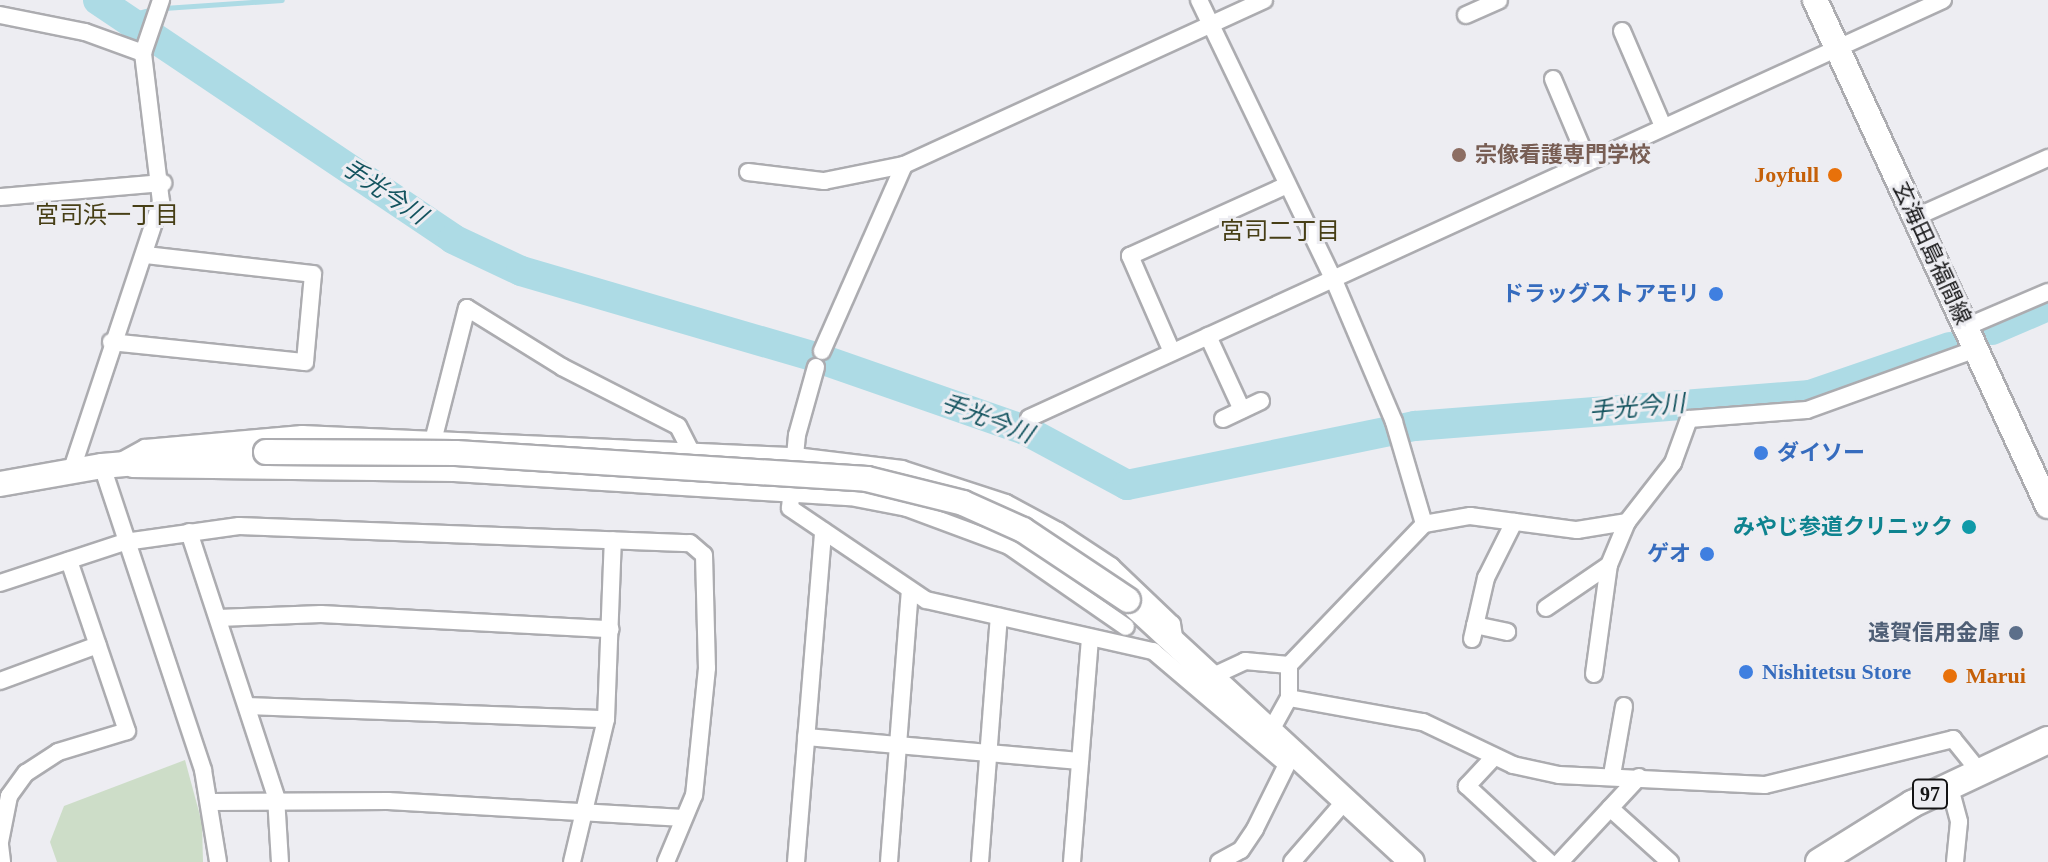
<!DOCTYPE html>
<html>
<head>
<meta charset="utf-8">
<style>
  body { margin:0 }
  #map { position:relative; width:2048px; height:862px; overflow:hidden; background:#ededf2; font-family:"Times New Roman","Noto Sans JP",serif }
  div>[style] { position:absolute }
  .green>* { inset:0; background:#cdddc8 }
  .stream>* { height:5px; margin:-2.5px; padding:0 2.5px; transform-origin:2.5px; border-radius:2.5px; background:#addbe5 }
  .river>* { height:30px; margin:-15px; padding:0 15px; transform-origin:15px; border-radius:15px; background:#addbe5 }
  .roads { filter:drop-shadow(2px 0 #acacb0) drop-shadow(-2px 0 #acacb0) drop-shadow(0 2px #acacb0) drop-shadow(0 -2px #acacb0) }
  .street>* { height:16px; margin:-8px; padding:0 8px; transform-origin:8px; border-radius:8px; background:#fff }
  .secondary>* { height:24px; margin:-12px; padding:0 12px; transform-origin:12px; border-radius:12px; background:#fff }
  .primary>* { height:26px; margin:-13px; padding:0 13px; transform-origin:13px; border-radius:13px; background:#fff }
  .bridges { filter:drop-shadow(2px 0 #acacb0) drop-shadow(-2px 0 #acacb0) drop-shadow(0 2px #acacb0) drop-shadow(0 -2px #acacb0) }
  .secondary-bridge>* { height:24px; margin:-12px; padding:0 12px; transform-origin:12px; border-radius:12px; background:#fff }
  .dots>* { width:22px; height:22px; translate:-50% -50%; box-sizing:border-box; border:4px solid #ededf2; border-radius:50% }
  span { translate:-50% -50%; white-space:nowrap; text-align:center; line-height:1.15; -webkit-text-stroke:6px #ededf2; paint-order:stroke }
  .shield-label span { padding:2px 6px; background:#ededf2; border:2px solid; border-radius:6px; -webkit-text-stroke-width:0 }
  .shield-label { font-size:20px; color:#141415; font-weight:700 }
  .education-label { font-size:22px; color:#785e54; font-weight:700 }
  .left { translate:0 -50%; text-align:left }
  .food-label { font-size:22px; color:#c56008; font-weight:700 }
  .right { translate:-100% -50%; text-align:right }
  .street-label { font-size:22px; color:#141415 }
  .shop-label { font-size:22px; color:#366cbe; font-weight:700 }
  .culture-label { font-size:22px; color:#0d838f; font-weight:700 }
  .service-label { font-size:22px; color:#4e5e75; font-weight:700 }
  .water-label { font-size:24px; color:#14545f; font-style:italic }
  .neighbourhood-label { font-size:24px; color:#473f16 }
</style>
</head>
<body>
<div id="map">
  <div class="green">
    <i style="clip-path:polygon(185px 760px,202px 823px,203px 862px,57px 862px,50px 842px,64px 806px)"></i>
  </div>
  <div class="stream">
    <i style="left:164px;top:8px;width:118px;rotate:-3.9deg"></i>
    <i style="left:127px;top:16px;width:28px;rotate:-15deg"></i>
  </div>
  <div class="river">
    <i style="left:98px;top:0;width:428px;rotate:33.9deg"></i>
    <i style="left:453px;top:239px;width:75px;rotate:25.2deg"></i>
    <i style="left:521px;top:271px;width:309px;rotate:16.3deg"></i>
    <i style="left:818px;top:358px;width:219px;rotate:19.2deg"></i>
    <i style="left:1025px;top:430px;width:116px;rotate:28.3deg"></i>
    <i style="left:1127px;top:485px;width:294px;rotate:-11.6deg"></i>
    <i style="left:1415px;top:426px;width:396px;rotate:-4.5deg"></i>
    <i style="left:1810px;top:395px;width:148px;rotate:-18.9deg"></i>
    <i style="left:1992px;top:330px;width:61px;rotate:-23.2deg"></i>
  </div>
  <div class="roads">
    <div class="street">
      <i style="left:1199px;top:0;width:309px;rotate:64.3deg"></i>
      <i style="left:1333px;top:278px;width:156px;rotate:67deg"></i>
      <i style="left:1394px;top:422px;width:106px;rotate:73.6deg"></i>
      <i style="left:0;top:15px;width:87px;rotate:11.3deg"></i>
      <i style="left:85px;top:32px;width:62px;rotate:19.9deg"></i>
      <i style="left:1466px;top:15px;width:36px;rotate:-24deg"></i>
      <i style="left:1622px;top:31px;width:103px;rotate:66.7deg"></i>
      <i style="left:1553px;top:79px;width:90px;rotate:67.1deg"></i>
      <i style="left:748px;top:172px;width:77px;rotate:6.8deg"></i>
      <i style="left:824px;top:181px;width:82px;rotate:-11.3deg"></i>
      <i style="left:904px;top:165px;width:396px;rotate:-24.6deg"></i>
      <i style="left:0;top:197px;width:164px;rotate:-4.9deg"></i>
      <i style="left:1916px;top:217px;width:145px;rotate:-24.1deg"></i>
      <i style="left:1966px;top:327px;width:89px;rotate:-23.1deg"></i>
      <i style="left:1208px;top:336px;width:81px;rotate:65.3deg"></i>
      <i style="left:111px;top:342px;width:195px;rotate:5.9deg"></i>
      <i style="left:305px;top:362px;width:88px;rotate:-84.8deg"></i>
      <i style="left:313px;top:274px;width:167px;rotate:-173.5deg"></i>
      <i style="left:822px;top:351px;width:203px;rotate:-66.2deg"></i>
      <i style="left:1172px;top:352px;width:105px;rotate:-113.6deg"></i>
      <i style="left:1130px;top:256px;width:170px;rotate:-24.3deg"></i>
      <i style="left:816px;top:367px;width:71px;rotate:105.6deg"></i>
      <i style="left:797px;top:435px;width:73px;rotate:95.5deg"></i>
      <i style="left:790px;top:508px;width:164px;rotate:34.1deg"></i>
      <i style="left:926px;top:600px;width:233px;rotate:12.7deg"></i>
      <i style="left:1153px;top:651px;width:173px;rotate:40.3deg"></i>
      <i style="left:1029px;top:418px;width:1005px;rotate:-24.58deg"></i>
      <i style="left:1223px;top:419px;width:42px;rotate:-25.3deg"></i>
      <i style="left:434px;top:437px;width:133px;rotate:-75.7deg"></i>
      <i style="left:467px;top:308px;width:112px;rotate:31.8deg"></i>
      <i style="left:562px;top:367px;width:130px;rotate:27deg"></i>
      <i style="left:678px;top:426px;width:35px;rotate:63deg"></i>
      <i style="left:123px;top:460px;width:25px;rotate:-29deg"></i>
      <i style="left:145px;top:448px;width:158px;rotate:-5.1deg"></i>
      <i style="left:302px;top:434px;width:493px;rotate:2.6deg"></i>
      <i style="left:795px;top:456px;width:108px;rotate:6.9deg"></i>
      <i style="left:902px;top:469px;width:109px;rotate:18.1deg"></i>
      <i style="left:1006px;top:503px;width:59px;rotate:28.3deg"></i>
      <i style="left:1058px;top:531px;width:64px;rotate:33.4deg"></i>
      <i style="left:1111px;top:566px;width:84px;rotate:43.6deg"></i>
      <i style="left:1172px;top:624px;width:20px;rotate:81deg"></i>
      <i style="left:102px;top:466px;width:320px;rotate:71.6deg"></i>
      <i style="left:203px;top:770px;width:93px;rotate:80.7deg"></i>
      <i style="left:132px;top:469px;width:322px;rotate:0.7deg"></i>
      <i style="left:454px;top:473px;width:397px;rotate:3.5deg"></i>
      <i style="left:850px;top:497px;width:58px;rotate:10.9deg"></i>
      <i style="left:907px;top:508px;width:109px;rotate:20.4deg"></i>
      <i style="left:1009px;top:546px;width:142px;rotate:34.7deg"></i>
      <i style="left:71px;top:472px;width:285px;rotate:-71.6deg"></i>
      <i style="left:161px;top:202px;width:150px;rotate:-96.9deg"></i>
      <i style="left:143px;top:53px;width:56px;rotate:-71.2deg"></i>
      <i style="left:189px;top:532px;width:279px;rotate:71.8deg"></i>
      <i style="left:276px;top:797px;width:65px;rotate:86.5deg"></i>
      <i style="left:0;top:583px;width:132px;rotate:-18.2deg"></i>
      <i style="left:125px;top:542px;width:115px;rotate:-8deg"></i>
      <i style="left:239px;top:526px;width:451px;rotate:2.2deg"></i>
      <i style="left:690px;top:543px;width:18px;rotate:41deg"></i>
      <i style="left:704px;top:555px;width:113px;rotate:88.5deg"></i>
      <i style="left:707px;top:668px;width:128px;rotate:95.8deg"></i>
      <i style="left:694px;top:795px;width:73px;rotate:112.7deg"></i>
      <i style="left:1546px;top:608px;width:76px;rotate:-34.3deg"></i>
      <i style="left:218px;top:618px;width:103px;rotate:-2.2deg"></i>
      <i style="left:321px;top:614px;width:290px;rotate:3deg"></i>
      <i style="left:1475px;top:625px;width:33px;rotate:12deg"></i>
      <i style="left:1472px;top:639px;width:63px;rotate:-77.1deg"></i>
      <i style="left:1486px;top:578px;width:63px;rotate:-63.4deg"></i>
      <i style="left:1594px;top:674px;width:110px;rotate:-82.2deg"></i>
      <i style="left:1609px;top:565px;width:47px;rotate:-67.3deg"></i>
      <i style="left:1211px;top:677px;width:38px;rotate:-25deg"></i>
      <i style="left:1245px;top:661px;width:44px;rotate:5.2deg"></i>
      <i style="left:0;top:681px;width:104px;rotate:-20.2deg"></i>
      <i style="left:1289px;top:698px;width:136px;rotate:10.2deg"></i>
      <i style="left:1423px;top:722px;width:100px;rotate:25.5deg"></i>
      <i style="left:1513px;top:765px;width:47px;rotate:12.3deg"></i>
      <i style="left:1559px;top:775px;width:206px;rotate:2.8deg"></i>
      <i style="left:1765px;top:785px;width:194px;rotate:-13.7deg"></i>
      <i style="left:1953px;top:739px;width:38px;rotate:51deg"></i>
      <i style="left:248px;top:706px;width:358px;rotate:2.1deg"></i>
      <i style="left:1270px;top:732px;width:39px;rotate:-61deg"></i>
      <i style="left:1289px;top:698px;width:33px;rotate:-90deg"></i>
      <i style="left:1289px;top:665px;width:195px;rotate:-46.2deg"></i>
      <i style="left:1424px;top:524px;width:47px;rotate:-9.9deg"></i>
      <i style="left:1470px;top:516px;width:108px;rotate:7.5deg"></i>
      <i style="left:1577px;top:530px;width:51px;rotate:-9.1deg"></i>
      <i style="left:1627px;top:522px;width:75px;rotate:-52.1deg"></i>
      <i style="left:1673px;top:463px;width:47px;rotate:-70deg"></i>
      <i style="left:1689px;top:419px;width:118px;rotate:-4.4deg"></i>
      <i style="left:1807px;top:410px;width:180px;rotate:-19.8deg"></i>
      <i style="left:806px;top:737px;width:275px;rotate:5deg"></i>
      <i style="left:1494px;top:757px;width:40px;rotate:133deg"></i>
      <i style="left:1467px;top:786px;width:112px;rotate:42.8deg"></i>
      <i style="left:1612px;top:775px;width:70px;rotate:-80.1deg"></i>
      <i style="left:1949px;top:784px;width:39px;rotate:75deg"></i>
      <i style="left:1959px;top:822px;width:40px;rotate:95.7deg"></i>
      <i style="left:211px;top:802px;width:177px;rotate:-0.3deg"></i>
      <i style="left:388px;top:801px;width:296px;rotate:3.3deg"></i>
      <i style="left:1610px;top:808px;width:81px;rotate:42deg"></i>
      <i style="left:0;top:842px;width:47px;rotate:-78.9deg"></i>
      <i style="left:9px;top:796px;width:29px;rotate:-54deg"></i>
      <i style="left:26px;top:773px;width:38px;rotate:-33deg"></i>
      <i style="left:58px;top:752px;width:72px;rotate:-16.9deg"></i>
      <i style="left:127px;top:731px;width:180px;rotate:-108.8deg"></i>
      <i style="left:0;top:845px;width:17px;rotate:83deg"></i>
      <i style="left:572px;top:862px;width:147px;rotate:-76.6deg"></i>
      <i style="left:606px;top:719px;width:179px;rotate:-87.8deg"></i>
      <i style="left:796px;top:862px;width:332px;rotate:-85.3deg"></i>
      <i style="left:889px;top:862px;width:271px;rotate:-85.6deg"></i>
      <i style="left:980px;top:862px;width:246px;rotate:-85.6deg"></i>
      <i style="left:1072px;top:862px;width:225px;rotate:-85.4deg"></i>
      <i style="left:1219px;top:862px;width:25px;rotate:-29deg"></i>
      <i style="left:1241px;top:850px;width:25px;rotate:-56deg"></i>
      <i style="left:1255px;top:829px;width:84px;rotate:-63.7deg"></i>
      <i style="left:1292px;top:862px;width:81px;rotate:-49deg"></i>
      <i style="left:1560px;top:862px;width:116px;rotate:-47.1deg"></i>
    </div>
    <div class="secondary">
      <i style="left:1815px;top:0;width:557px;rotate:65.28deg"></i>
      <i style="left:0;top:484px;width:104px;rotate:-10deg"></i>
      <i style="left:102px;top:466px;width:165px;rotate:-4.9deg"></i>
      <i style="left:1128px;top:600px;width:386px;rotate:42.7deg"></i>
    </div>
    <div class="primary">
      <i style="left:1819px;top:862px;width:110px;rotate:-31.9deg"></i>
      <i style="left:1912px;top:804px;width:150px;rotate:-25.2deg"></i>
    </div>
  </div>
  <div class="bridges">
    <div class="secondary-bridge">
      <i style="left:266px;top:452px;width:190px;rotate:0.3deg"></i>
      <i style="left:456px;top:453px;width:412px;rotate:3.6deg"></i>
      <i style="left:867px;top:479px;width:99px;rotate:14deg"></i>
      <i style="left:963px;top:503px;width:66px;rotate:24.2deg"></i>
      <i style="left:1023px;top:530px;width:126px;rotate:33.7deg"></i>
    </div>
  </div>
  <div class="dots">
    <i style="left:1459px;top:155px;background:#8d6e63"></i>
    <i style="left:1835px;top:175px;background:#e8710a"></i>
    <i style="left:1716px;top:294px;background:#3f7fe0"></i>
    <i style="left:1761px;top:453px;background:#3f7fe0"></i>
    <i style="left:1969px;top:527px;background:#0f9aa8"></i>
    <i style="left:1707px;top:554px;background:#3f7fe0"></i>
    <i style="left:2016px;top:633px;background:#5c6f8a"></i>
    <i style="left:1746px;top:672px;background:#3f7fe0"></i>
    <i style="left:1950px;top:676px;background:#e8710a"></i>
  </div>
  <div class="shield-label">
    <span style="left:1930px;top:794px">97</span>
  </div>
  <div class="education-label">
    <span class="left" style="left:1475px;top:155px">宗像看護専門学校</span>
  </div>
  <div class="food-label">
    <span class="right" style="left:1819px;top:175px">Joyfull</span>
    <span class="left" style="left:1966px;top:676px">Marui</span>
  </div>
  <div class="street-label">
    <span style="left:1932px;top:253px;rotate:65deg">玄海田島福間線</span>
  </div>
  <div class="shop-label">
    <span class="right" style="left:1700px;top:294px">ドラッグストアモリ</span>
    <span class="left" style="left:1777px;top:453px">ダイソー</span>
    <span class="right" style="left:1691px;top:554px">ゲオ</span>
    <span class="left" style="left:1762px;top:672px">Nishitetsu Store</span>
  </div>
  <div class="culture-label">
    <span class="right" style="left:1953px;top:527px">みやじ参道クリニック</span>
  </div>
  <div class="service-label">
    <span class="right" style="left:2000px;top:633px">遠賀信用金庫</span>
  </div>
  <div class="water-label">
    <span style="left:384px;top:192px;rotate:34deg">手光今川</span>
    <span style="left:1637px;top:408px;rotate:-5deg">手光今川</span>
    <span style="left:987px;top:419px;rotate:21deg">手光今川</span>
  </div>
  <div class="neighbourhood-label">
    <span style="left:107px;top:216px">宮司浜一丁目</span>
    <span style="left:1280px;top:232px">宮司二丁目</span>
  </div>
</div>
</body>
</html>
